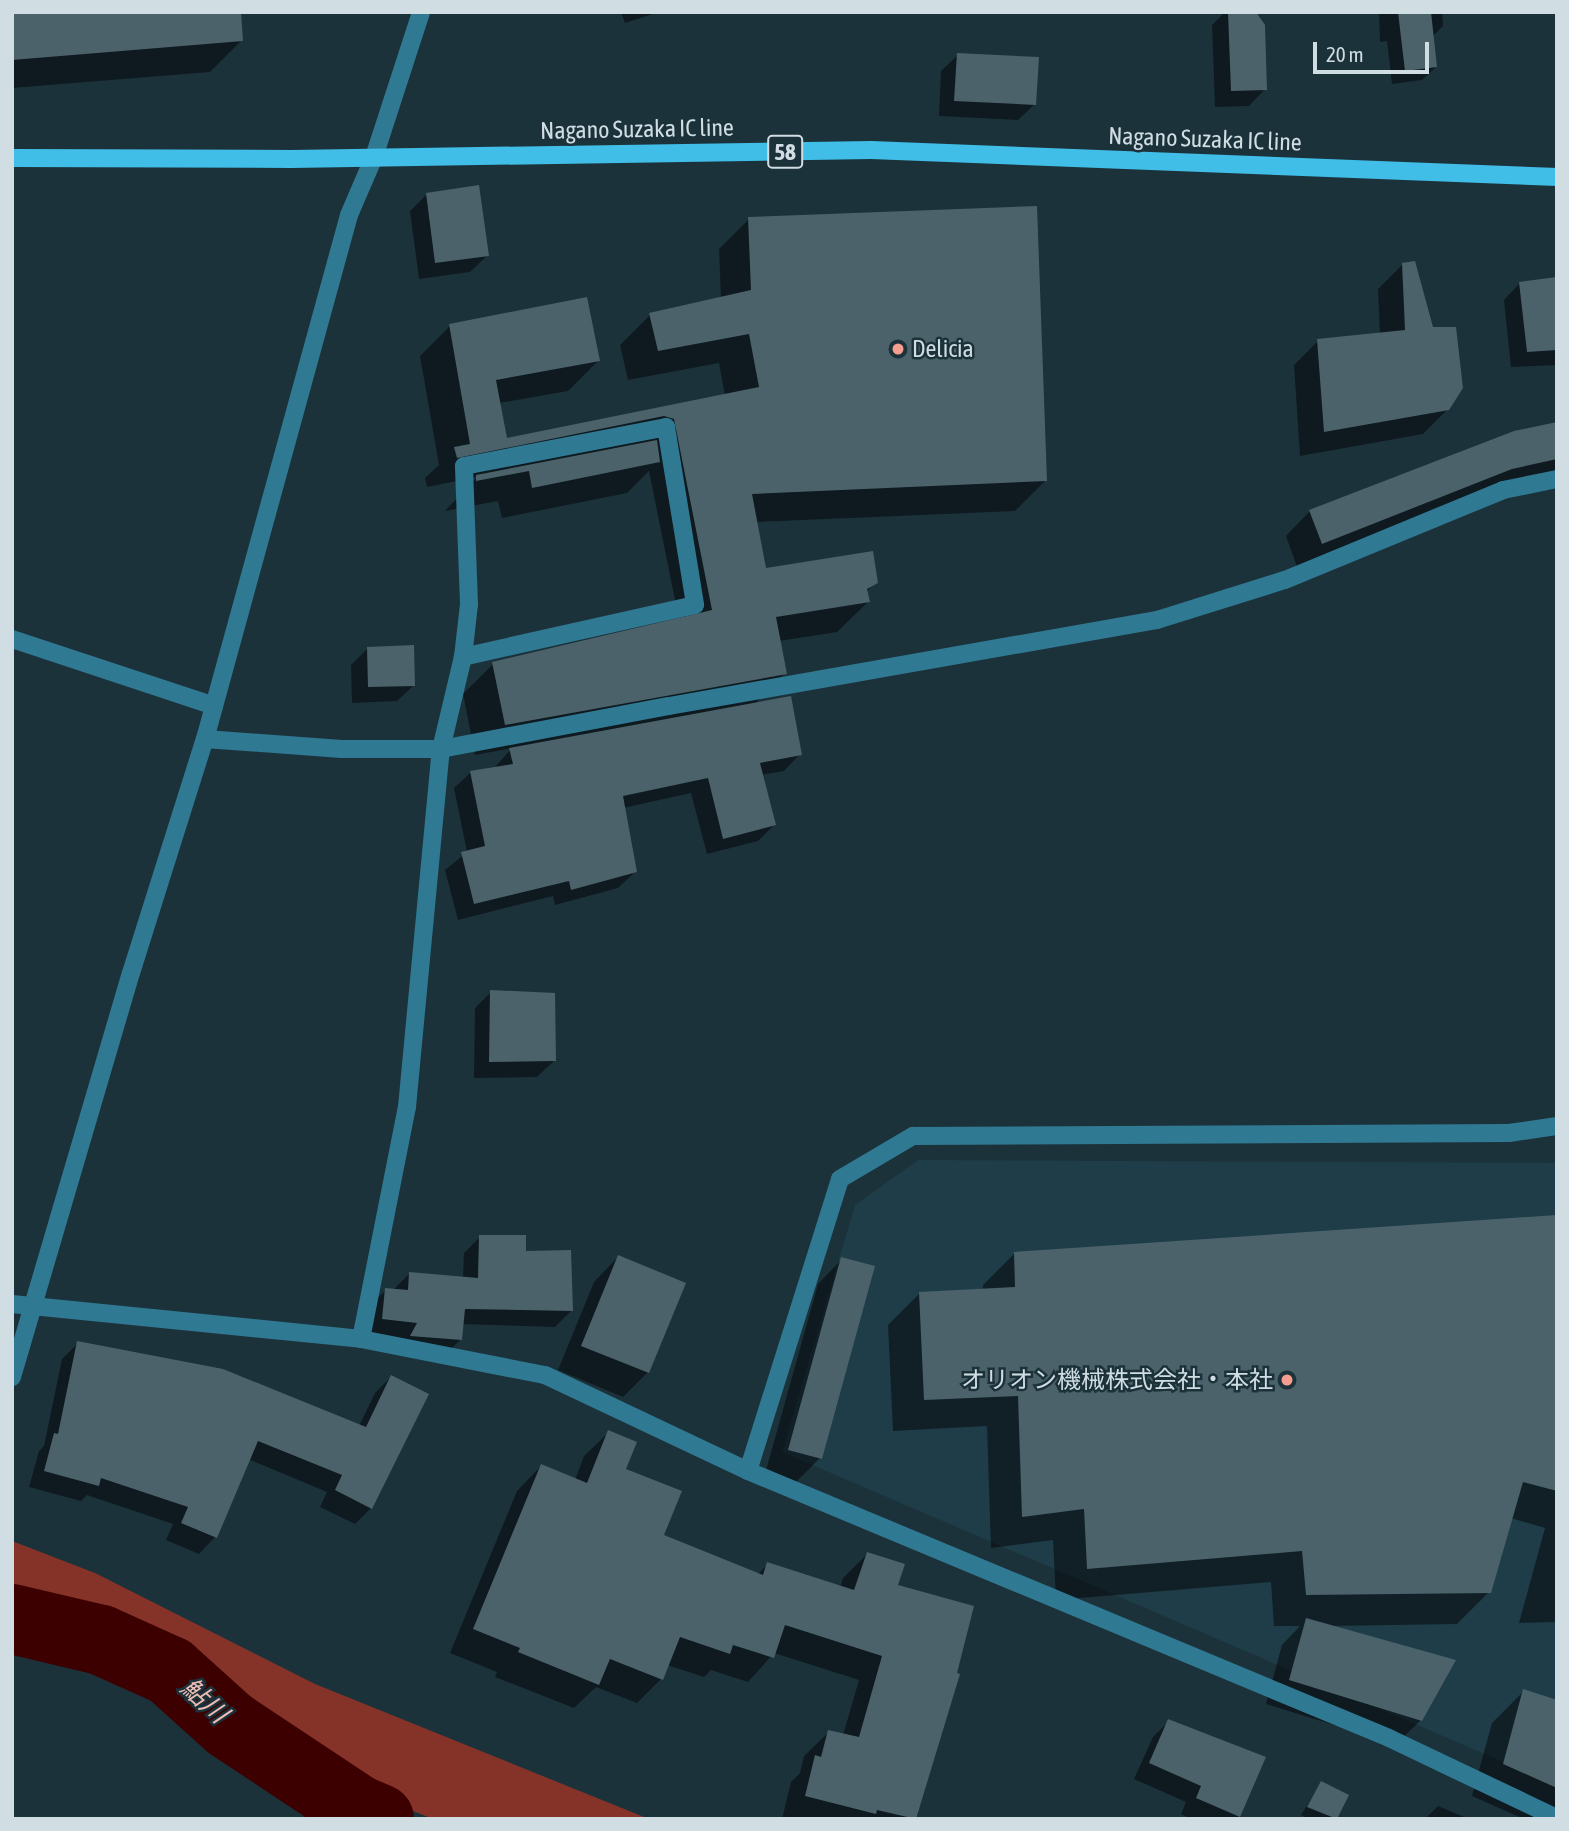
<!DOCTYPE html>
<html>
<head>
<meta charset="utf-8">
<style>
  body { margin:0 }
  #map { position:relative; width:1569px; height:1831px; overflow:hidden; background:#1c323b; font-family:"Asap Condensed","Noto Sans JP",sans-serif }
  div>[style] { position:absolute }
  .built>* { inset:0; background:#1e3d48 }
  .green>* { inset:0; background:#853329 }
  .shadow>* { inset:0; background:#0007 }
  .river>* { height:70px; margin:-35px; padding:0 35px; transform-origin:35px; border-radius:35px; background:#3d0000 }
  .building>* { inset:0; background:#4b626b }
  .minor>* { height:18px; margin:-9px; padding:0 9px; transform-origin:9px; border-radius:9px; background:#307992 }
  .major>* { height:18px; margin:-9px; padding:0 9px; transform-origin:9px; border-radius:9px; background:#40bee7 }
  .dots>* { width:19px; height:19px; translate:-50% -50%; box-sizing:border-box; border:4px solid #1c323b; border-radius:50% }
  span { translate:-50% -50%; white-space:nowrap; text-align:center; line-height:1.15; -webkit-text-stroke:5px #1c323b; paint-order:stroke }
  .shield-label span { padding:2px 5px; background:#1c323b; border:2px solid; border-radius:5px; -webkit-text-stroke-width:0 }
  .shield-label { font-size:23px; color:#d0dde3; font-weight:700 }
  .street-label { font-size:24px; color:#d0dde3 }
  .poi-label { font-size:24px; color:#d0dde3 }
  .left { translate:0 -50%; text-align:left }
  .right { translate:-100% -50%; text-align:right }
  .water-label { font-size:26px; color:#efbcb3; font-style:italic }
  .frame { position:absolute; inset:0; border:14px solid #d0dde3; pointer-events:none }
  .scale { position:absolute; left:1313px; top:42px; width:116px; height:32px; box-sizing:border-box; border:4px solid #d0dde3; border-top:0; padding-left:9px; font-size:21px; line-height:24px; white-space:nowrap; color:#d0dde3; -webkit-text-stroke:5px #1c323b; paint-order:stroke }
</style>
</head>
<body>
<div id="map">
  <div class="built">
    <i style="clip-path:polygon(918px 1160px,1557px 1163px,1557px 1785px,782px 1452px,855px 1205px)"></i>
  </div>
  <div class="green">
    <i style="clip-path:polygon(12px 1541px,95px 1573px,315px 1684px,649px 1819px,433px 1819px,353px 1787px,214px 1695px,157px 1639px,12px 1603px)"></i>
  </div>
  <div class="shadow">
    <i style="clip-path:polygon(12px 12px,242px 40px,210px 72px,12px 88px)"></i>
    <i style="clip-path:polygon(621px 12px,659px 12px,625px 23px)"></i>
    <i style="clip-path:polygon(1225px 12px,1254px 12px,1265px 89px,1249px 106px,1215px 107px,1212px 25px)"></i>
    <i style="clip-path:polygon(1379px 12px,1442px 12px,1443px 26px,1432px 37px,1436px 67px,1422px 80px,1392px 84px,1387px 41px,1380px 42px)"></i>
    <i style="clip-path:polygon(958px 55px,1035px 104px,1018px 120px,939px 116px,941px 71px)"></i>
    <i style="clip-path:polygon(426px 195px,487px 256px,470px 272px,419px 279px,410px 211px)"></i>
    <i style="clip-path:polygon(749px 219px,1045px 481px,1015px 511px,756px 522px,765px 570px,876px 582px,866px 592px,868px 602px,837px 632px,779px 641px,785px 673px,754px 705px,800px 754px,784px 771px,761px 775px,774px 825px,758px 841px,707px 854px,691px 793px,623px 808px,635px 872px,618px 888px,555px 905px,553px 896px,458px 920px,445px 870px,467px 852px,454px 788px,471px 772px,494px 768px,512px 748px,475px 755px,463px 694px,493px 664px,679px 620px,649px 471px,627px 493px,502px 518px,498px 501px,445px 511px,477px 477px,427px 487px,425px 478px,439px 465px,420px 356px,450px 326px,598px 361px,568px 391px,499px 403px,506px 440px,725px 396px,719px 363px,628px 380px,620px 345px,650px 315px,721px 299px,719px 249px)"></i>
    <i style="clip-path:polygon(1403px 264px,1448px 409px,1423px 434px,1300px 456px,1294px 365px,1318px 341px,1380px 335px,1378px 289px)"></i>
    <i style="clip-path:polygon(1557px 279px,1557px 365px,1511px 367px,1504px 300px,1520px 283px)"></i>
    <i style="clip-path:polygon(1557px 424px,1557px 477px,1297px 567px,1286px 536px,1310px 511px)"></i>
    <i style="clip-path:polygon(367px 649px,414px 685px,397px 701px,352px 703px,351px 665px)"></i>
    <i style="clip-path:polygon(491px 992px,554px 1061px,537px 1077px,474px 1078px,475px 1008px)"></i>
    <i style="clip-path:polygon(1557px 1217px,1557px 1622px,1519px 1623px,1545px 1528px,1511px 1518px,1489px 1592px,1457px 1624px,1329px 1626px,1421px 1720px,1396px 1744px,1266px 1704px,1282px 1645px,1300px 1626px,1274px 1626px,1271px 1582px,1056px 1600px,1053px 1540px,991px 1548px,987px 1426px,893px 1431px,888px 1325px,920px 1293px,983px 1290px,983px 1285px,1015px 1253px)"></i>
    <i style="clip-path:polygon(480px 1237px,524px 1253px,571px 1311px,555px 1327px,461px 1324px,460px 1340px,444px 1356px,366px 1335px,369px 1306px,386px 1290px,393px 1290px,410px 1273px,463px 1278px,464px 1253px)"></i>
    <i style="clip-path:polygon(618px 1257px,648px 1372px,623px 1397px,558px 1370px,594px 1282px)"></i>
    <i style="clip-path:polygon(842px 1259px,820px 1458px,796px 1482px,765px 1474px,818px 1284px)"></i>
    <i style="clip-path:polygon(78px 1343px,359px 1426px,375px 1393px,391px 1377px,371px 1508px,355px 1524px,320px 1507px,327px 1492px,248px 1459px,215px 1537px,199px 1554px,166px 1540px,173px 1524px,87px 1495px,81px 1501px,29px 1487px,39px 1451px,44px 1446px,62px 1359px)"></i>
    <i style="clip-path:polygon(609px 1432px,624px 1470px,662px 1536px,758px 1574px,768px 1564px,840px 1587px,843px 1578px,867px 1554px,896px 1586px,958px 1676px,915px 1819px,782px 1819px,791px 1782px,800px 1773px,804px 1756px,829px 1732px,843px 1735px,859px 1680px,774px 1653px,748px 1682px,711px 1670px,704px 1677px,667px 1665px,661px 1679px,637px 1703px,596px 1687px,574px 1708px,495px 1677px,497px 1672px,450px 1653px,517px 1491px,541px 1466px,575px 1480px,584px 1456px)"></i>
    <i style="clip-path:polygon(1524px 1691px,1557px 1701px,1557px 1819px,1524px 1819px,1472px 1796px,1492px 1723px)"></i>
    <i style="clip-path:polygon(1169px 1721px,1239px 1816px,1236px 1819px,1191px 1819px,1181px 1814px,1186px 1802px,1134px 1779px,1153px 1737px)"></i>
    <i style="clip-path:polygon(1321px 1783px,1346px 1795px,1335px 1819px,1309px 1819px,1301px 1815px)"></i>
    <i style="clip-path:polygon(1438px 1806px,1469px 1819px,1425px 1819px)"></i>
  </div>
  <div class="river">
    <i style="left:12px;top:1619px;width:91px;rotate:13.3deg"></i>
    <i style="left:101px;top:1640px;width:76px;rotate:24.2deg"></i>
    <i style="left:170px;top:1671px;width:81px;rotate:42deg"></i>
    <i style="left:230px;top:1725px;width:154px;rotate:33.6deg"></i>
    <i style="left:358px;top:1810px;width:23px;rotate:23deg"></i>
  </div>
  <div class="building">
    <i style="clip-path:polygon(12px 12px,241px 12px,243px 41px,12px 60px)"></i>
    <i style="clip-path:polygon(1228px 12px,1256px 12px,1265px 25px,1267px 90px,1231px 91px)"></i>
    <i style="clip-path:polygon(1398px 12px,1431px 12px,1437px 67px,1405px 71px)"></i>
    <i style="clip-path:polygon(957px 53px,1039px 57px,1036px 105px,954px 101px)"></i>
    <i style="clip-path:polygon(479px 185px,489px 256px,435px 263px,426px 193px)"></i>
    <i style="clip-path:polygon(1037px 206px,1047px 481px,752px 494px,766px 568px,873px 551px,878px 583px,867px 589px,870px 602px,776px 617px,787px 674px,505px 725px,492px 662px,712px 610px,674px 419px,664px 416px,457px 458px,454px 447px,470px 444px,449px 324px,587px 297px,600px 361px,496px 380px,507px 438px,759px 387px,749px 334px,658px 351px,649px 313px,751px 290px,748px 217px)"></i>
    <i style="clip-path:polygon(1415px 261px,1433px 327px,1456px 327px,1463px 388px,1449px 410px,1324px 432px,1317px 339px,1405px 330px,1402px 263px)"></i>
    <i style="clip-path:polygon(1557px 277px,1557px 350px,1527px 352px,1519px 282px)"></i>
    <i style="clip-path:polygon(1557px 422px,1557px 459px,1512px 469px,1322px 544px,1309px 510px,1514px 431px)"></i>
    <i style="clip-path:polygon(657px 440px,660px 462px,532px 488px,529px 471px,476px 481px,476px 475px)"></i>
    <i style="clip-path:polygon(414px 645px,415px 686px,368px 687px,367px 647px)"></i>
    <i style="clip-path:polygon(791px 696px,802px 755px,760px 763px,776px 825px,723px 839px,708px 778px,623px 796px,637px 872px,571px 890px,569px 881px,474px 904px,461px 852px,485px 846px,470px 771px,513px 764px,509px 748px)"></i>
    <i style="clip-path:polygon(490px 990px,555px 993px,556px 1061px,489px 1062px)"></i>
    <i style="clip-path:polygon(1557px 1215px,1557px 1491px,1523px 1482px,1491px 1593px,1306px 1595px,1302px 1551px,1087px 1569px,1084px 1509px,1022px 1517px,1018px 1396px,924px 1400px,919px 1292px,1015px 1287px,1014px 1252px)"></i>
    <i style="clip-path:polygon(479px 1235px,526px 1235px,526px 1251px,571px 1250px,573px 1311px,465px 1309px,462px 1340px,410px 1336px,417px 1323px,382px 1319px,385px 1288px,408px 1290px,409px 1272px,478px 1278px)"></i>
    <i style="clip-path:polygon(618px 1255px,686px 1283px,649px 1373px,581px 1346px)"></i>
    <i style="clip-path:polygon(841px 1257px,875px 1266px,822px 1459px,788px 1450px)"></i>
    <i style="clip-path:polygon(77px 1341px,223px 1369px,366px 1427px,391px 1375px,429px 1394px,372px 1509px,335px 1490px,342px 1475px,258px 1441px,217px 1538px,181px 1523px,188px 1507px,101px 1478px,99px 1486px,44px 1471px,54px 1433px,58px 1434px)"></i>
    <i style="clip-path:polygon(608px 1430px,637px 1442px,626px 1469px,682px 1491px,664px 1535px,763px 1575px,767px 1562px,854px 1590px,867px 1552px,905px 1564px,898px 1585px,974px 1606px,957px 1673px,960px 1674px,916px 1819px,877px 1810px,876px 1814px,805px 1796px,815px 1755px,821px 1757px,828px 1730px,859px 1737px,882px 1656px,785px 1625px,774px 1658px,733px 1645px,730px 1654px,680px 1637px,663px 1680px,610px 1659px,599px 1685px,518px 1652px,520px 1648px,473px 1629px,541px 1464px,587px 1483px)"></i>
    <i style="clip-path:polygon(1306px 1618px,1456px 1660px,1422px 1721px,1289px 1680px)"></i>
    <i style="clip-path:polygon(1523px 1689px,1557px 1700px,1557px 1788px,1503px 1764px)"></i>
    <i style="clip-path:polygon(1168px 1719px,1266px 1757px,1240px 1817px,1196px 1798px,1201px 1786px,1149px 1763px)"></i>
    <i style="clip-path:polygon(1321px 1781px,1349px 1795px,1337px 1819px,1307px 1807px)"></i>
  </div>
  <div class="minor">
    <i style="left:12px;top:639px;width:213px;rotate:18.3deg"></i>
    <i style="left:205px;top:739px;width:137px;rotate:4.2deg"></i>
    <i style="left:342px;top:749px;width:99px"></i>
    <i style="left:441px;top:749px;width:232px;rotate:-10.7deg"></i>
    <i style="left:669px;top:706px;width:496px;rotate:-10deg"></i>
    <i style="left:1157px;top:620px;width:134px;rotate:-17.4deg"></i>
    <i style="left:1285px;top:580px;width:236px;rotate:-22.4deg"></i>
    <i style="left:1503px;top:490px;width:55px;rotate:-11.5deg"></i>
    <i style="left:12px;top:1304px;width:351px;rotate:5.7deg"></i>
    <i style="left:361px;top:1339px;width:187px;rotate:11.1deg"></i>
    <i style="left:545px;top:1375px;width:225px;rotate:25.3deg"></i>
    <i style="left:748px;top:1471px;width:694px;rotate:22.61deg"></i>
    <i style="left:1389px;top:1738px;width:186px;rotate:25.5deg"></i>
    <i style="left:361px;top:1339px;width:237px;rotate:-78.8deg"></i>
    <i style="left:407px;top:1107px;width:360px;rotate:-84.6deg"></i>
    <i style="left:441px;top:749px;width:95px;rotate:-76.6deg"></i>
    <i style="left:463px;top:657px;width:53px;rotate:-83.5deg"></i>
    <i style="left:469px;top:604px;width:138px;rotate:-92.1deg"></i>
    <i style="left:464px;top:466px;width:206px;rotate:-10.9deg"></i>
    <i style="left:666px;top:427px;width:180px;rotate:80.7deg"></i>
    <i style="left:695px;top:605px;width:238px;rotate:167.4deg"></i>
    <i style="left:12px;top:1377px;width:421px;rotate:-73.6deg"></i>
    <i style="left:131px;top:973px;width:245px;rotate:-72.5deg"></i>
    <i style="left:205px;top:739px;width:543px;rotate:-74.63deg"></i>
    <i style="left:349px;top:215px;width:63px;rotate:-66.7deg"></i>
    <i style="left:374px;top:157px;width:152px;rotate:-72deg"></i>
    <i style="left:748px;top:1471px;width:306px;rotate:-72.5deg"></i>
    <i style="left:840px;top:1179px;width:85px;rotate:-30.5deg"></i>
    <i style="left:913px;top:1136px;width:596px;rotate:-0.29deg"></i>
    <i style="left:1509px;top:1133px;width:49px;rotate:-8.3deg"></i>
  </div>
  <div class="major">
    <i style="left:12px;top:158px;width:279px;rotate:0.2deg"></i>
    <i style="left:291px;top:159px;width:580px;rotate:-0.89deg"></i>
    <i style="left:871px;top:150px;width:687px;rotate:2.25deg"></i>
  </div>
  <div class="dots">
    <i style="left:898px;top:349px;background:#f59d8f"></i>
    <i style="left:1287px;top:1380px;background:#f59d8f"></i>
  </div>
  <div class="shield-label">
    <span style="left:785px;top:152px">58</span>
  </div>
  <div class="street-label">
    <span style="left:637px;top:129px;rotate:-1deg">Nagano Suzaka IC line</span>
    <span style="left:1205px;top:139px;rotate:2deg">Nagano Suzaka IC line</span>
  </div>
  <div class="poi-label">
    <span class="left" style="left:912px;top:349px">Delicia</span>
    <span class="right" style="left:1273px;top:1380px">オリオン機械株式会社・本社</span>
  </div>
  <div class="water-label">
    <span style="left:204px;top:1701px;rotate:42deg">鮎川</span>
  </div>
  <div class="frame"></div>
  <div class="scale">20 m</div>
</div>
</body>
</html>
